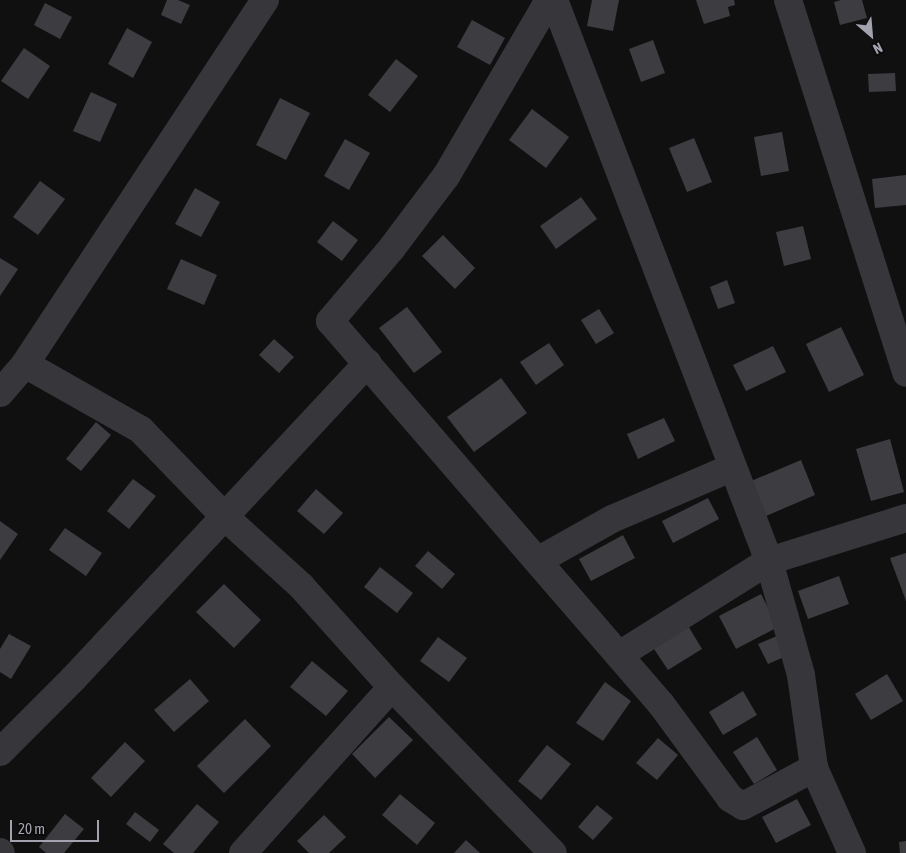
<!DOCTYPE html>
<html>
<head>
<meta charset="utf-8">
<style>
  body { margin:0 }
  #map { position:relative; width:906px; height:853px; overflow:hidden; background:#101011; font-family:"Asap Condensed",sans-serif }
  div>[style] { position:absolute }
  .building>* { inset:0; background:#3d3d41 }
  .minor>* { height:28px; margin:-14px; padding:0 14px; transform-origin:14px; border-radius:14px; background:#37373b }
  span { translate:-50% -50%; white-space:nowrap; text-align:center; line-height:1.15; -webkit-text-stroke:4px #0b0b0c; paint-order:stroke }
  .north { position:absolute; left:846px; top:10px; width:50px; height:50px; -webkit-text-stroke:4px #0b0b0c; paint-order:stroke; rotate:153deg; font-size:14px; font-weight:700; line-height:20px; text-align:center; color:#a3a3b0 }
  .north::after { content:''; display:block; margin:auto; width:18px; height:22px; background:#a3a3b0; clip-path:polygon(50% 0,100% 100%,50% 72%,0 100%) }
  .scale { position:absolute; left:10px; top:820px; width:89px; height:22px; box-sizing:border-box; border:2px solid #a3a3b0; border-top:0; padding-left:6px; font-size:15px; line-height:18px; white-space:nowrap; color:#a3a3b0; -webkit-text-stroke:4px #0b0b0c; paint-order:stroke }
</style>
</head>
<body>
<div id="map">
  <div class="building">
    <i style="clip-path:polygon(167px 0,178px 0,190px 5px,181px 24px,161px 15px)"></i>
    <i style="clip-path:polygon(592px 0,619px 0,613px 31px,587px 26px)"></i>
    <i style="clip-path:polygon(696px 0,734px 0,735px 5px,728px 7px,730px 16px,704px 24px)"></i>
    <i style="clip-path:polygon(841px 0,862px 0,867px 18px,840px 25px,834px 2px)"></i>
    <i style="clip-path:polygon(45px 3px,72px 17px,60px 39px,34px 25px)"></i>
    <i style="clip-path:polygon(472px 20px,505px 38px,490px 65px,457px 47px)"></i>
    <i style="clip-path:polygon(127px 28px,152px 42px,133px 78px,108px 64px)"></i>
    <i style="clip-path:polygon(653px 40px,665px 73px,641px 82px,629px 49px)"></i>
    <i style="clip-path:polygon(24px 48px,50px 66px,28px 99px,1px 81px)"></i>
    <i style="clip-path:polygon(396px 59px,418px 76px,390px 112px,368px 95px)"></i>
    <i style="clip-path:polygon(895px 73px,896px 91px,869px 92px,868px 74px)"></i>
    <i style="clip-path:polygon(91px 92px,117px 104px,100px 142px,73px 131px)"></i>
    <i style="clip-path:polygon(280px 98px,310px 113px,286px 160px,256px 145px)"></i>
    <i style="clip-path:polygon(532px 109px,569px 137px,546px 168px,509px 140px)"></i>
    <i style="clip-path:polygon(782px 132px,789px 171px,761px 176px,754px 137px)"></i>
    <i style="clip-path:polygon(694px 138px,712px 182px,687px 192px,669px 148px)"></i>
    <i style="clip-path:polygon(345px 139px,370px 153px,349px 190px,324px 176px)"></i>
    <i style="clip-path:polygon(906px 175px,906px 205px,875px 208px,872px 179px)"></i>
    <i style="clip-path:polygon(40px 181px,65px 199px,38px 235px,13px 217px)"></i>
    <i style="clip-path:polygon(195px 188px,220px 202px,201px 237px,175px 224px)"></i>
    <i style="clip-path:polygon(581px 197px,597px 219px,556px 249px,540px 226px)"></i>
    <i style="clip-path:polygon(333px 221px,358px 240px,342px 261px,317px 242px)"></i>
    <i style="clip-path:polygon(803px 226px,811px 259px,784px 266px,776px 232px)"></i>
    <i style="clip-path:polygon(443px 235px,475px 268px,455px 289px,422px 256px)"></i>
    <i style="clip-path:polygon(0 258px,18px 269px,0 296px)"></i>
    <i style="clip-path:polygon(181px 259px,217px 275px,204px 305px,167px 289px)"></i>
    <i style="clip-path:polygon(727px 280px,735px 303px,718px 309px,710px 287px)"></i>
    <i style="clip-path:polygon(407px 307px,442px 352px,414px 373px,379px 328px)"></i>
    <i style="clip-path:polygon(599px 309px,614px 333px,596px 344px,581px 320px)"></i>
    <i style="clip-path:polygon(841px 327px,864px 375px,829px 392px,806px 344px)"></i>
    <i style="clip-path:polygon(274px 339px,294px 357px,279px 373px,259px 355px)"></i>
    <i style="clip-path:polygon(549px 343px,564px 365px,536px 385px,520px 362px)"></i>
    <i style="clip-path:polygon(773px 346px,786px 372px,746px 391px,733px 365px)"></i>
    <i style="clip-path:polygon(501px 378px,527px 413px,474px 452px,447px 417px)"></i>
    <i style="clip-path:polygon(664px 418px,675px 441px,638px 459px,627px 434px)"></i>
    <i style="clip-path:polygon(96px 422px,111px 435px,81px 471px,66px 459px)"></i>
    <i style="clip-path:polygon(890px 439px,904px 492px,871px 501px,856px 449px)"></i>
    <i style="clip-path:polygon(801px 460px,815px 495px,766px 516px,751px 481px)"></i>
    <i style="clip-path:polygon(133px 479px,156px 496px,129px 529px,107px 511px)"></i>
    <i style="clip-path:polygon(316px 489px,343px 513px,324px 534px,297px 511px)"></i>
    <i style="clip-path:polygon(708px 498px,719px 519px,673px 543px,662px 521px)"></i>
    <i style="clip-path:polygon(0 521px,18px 534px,0 560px)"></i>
    <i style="clip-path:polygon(65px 528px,102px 553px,86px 576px,49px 550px)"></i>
    <i style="clip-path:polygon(623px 535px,635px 558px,591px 581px,579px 559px)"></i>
    <i style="clip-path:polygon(428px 551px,455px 574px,442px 589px,415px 566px)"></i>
    <i style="clip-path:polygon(906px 553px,906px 601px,890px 558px)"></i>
    <i style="clip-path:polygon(380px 567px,413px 593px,397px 613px,364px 587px)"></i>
    <i style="clip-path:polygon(839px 576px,849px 604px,808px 619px,798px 591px)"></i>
    <i style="clip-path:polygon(224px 584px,261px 620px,234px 648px,196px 612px)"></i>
    <i style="clip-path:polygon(761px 594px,778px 627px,736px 649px,719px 616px)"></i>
    <i style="clip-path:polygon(687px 624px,702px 649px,668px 670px,652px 646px)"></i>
    <i style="clip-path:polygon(9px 634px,31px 646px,11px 679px,0 672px,0 649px)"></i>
    <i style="clip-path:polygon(782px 634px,791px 654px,768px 664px,758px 644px)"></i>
    <i style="clip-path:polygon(438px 637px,467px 658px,449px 682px,420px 661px)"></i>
    <i style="clip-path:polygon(312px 661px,348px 691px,326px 716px,290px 687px)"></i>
    <i style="clip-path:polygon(887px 674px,903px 701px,871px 720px,855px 694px)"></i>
    <i style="clip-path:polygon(190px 679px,209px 701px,174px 732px,154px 710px)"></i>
    <i style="clip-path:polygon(605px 682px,631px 701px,603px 741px,576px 723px)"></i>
    <i style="clip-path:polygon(743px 691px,757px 715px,723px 735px,709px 712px)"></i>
    <i style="clip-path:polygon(389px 717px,413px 740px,375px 778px,352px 754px)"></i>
    <i style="clip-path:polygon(245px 719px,271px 746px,224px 793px,197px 766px)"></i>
    <i style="clip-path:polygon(757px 737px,777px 770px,754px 784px,733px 752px)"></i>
    <i style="clip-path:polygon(658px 738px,678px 755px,657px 780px,636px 763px)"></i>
    <i style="clip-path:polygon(125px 742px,145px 761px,111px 797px,91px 778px)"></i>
    <i style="clip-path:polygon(547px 745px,571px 764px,541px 800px,518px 781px)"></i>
    <i style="clip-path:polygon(400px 794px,435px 823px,417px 845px,382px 815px)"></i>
    <i style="clip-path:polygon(797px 799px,811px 825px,776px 843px,762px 817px)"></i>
    <i style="clip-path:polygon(197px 804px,219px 822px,193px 853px,174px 853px,163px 844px)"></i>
    <i style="clip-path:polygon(597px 805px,613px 818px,593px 840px,578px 827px)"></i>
    <i style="clip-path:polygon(135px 812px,159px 830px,150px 842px,126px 824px)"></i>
    <i style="clip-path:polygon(65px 814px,84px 829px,64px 853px,46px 853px,39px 847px)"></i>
    <i style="clip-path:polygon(324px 815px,346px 837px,329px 853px,309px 853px,297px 841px)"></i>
    <i style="clip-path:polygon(466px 840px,480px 853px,454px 853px)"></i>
    <i style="clip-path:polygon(906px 841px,906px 853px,900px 853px,899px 842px)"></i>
  </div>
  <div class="minor">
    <i style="left:549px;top:0;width:204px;rotate:120.3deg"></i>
    <i style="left:446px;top:176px;width:90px;rotate:126.9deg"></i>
    <i style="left:392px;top:248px;width:96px;rotate:130.3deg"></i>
    <i style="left:330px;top:321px;width:506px;rotate:49.17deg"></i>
    <i style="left:661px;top:704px;width:117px;rotate:53.7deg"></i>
    <i style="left:730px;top:798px;width:15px;rotate:32deg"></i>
    <i style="left:743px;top:806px;width:81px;rotate:-28.2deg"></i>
    <i style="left:554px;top:0;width:601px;rotate:69.03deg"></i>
    <i style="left:769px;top:561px;width:118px;rotate:74.3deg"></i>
    <i style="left:801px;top:675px;width:94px;rotate:82deg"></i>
    <i style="left:814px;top:768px;width:93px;rotate:65.9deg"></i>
    <i style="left:788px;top:0;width:391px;rotate:72.4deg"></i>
    <i style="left:25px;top:364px;width:133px;rotate:29.6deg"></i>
    <i style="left:141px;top:430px;width:121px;rotate:46deg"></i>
    <i style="left:225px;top:517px;width:103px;rotate:42.2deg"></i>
    <i style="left:301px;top:586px;width:136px;rotate:48deg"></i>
    <i style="left:392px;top:687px;width:231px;rotate:45.9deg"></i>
    <i style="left:0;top:393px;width:38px;rotate:-49deg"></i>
    <i style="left:25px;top:364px;width:436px;rotate:-56.6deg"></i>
    <i style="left:539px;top:560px;width:84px;rotate:-29.3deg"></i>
    <i style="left:612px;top:519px;width:129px;rotate:-23.2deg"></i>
    <i style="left:619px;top:655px;width:177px;rotate:-32.1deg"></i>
    <i style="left:769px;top:561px;width:144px;rotate:-17.4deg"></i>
    <i style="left:0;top:752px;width:103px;rotate:-45deg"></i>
    <i style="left:73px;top:679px;width:432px;rotate:-47deg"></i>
    <i style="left:0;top:852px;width:1px;rotate:45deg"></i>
    <i style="left:243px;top:853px;width:223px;rotate:-48.1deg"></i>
  </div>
  <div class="north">N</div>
  <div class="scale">20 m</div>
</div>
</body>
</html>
